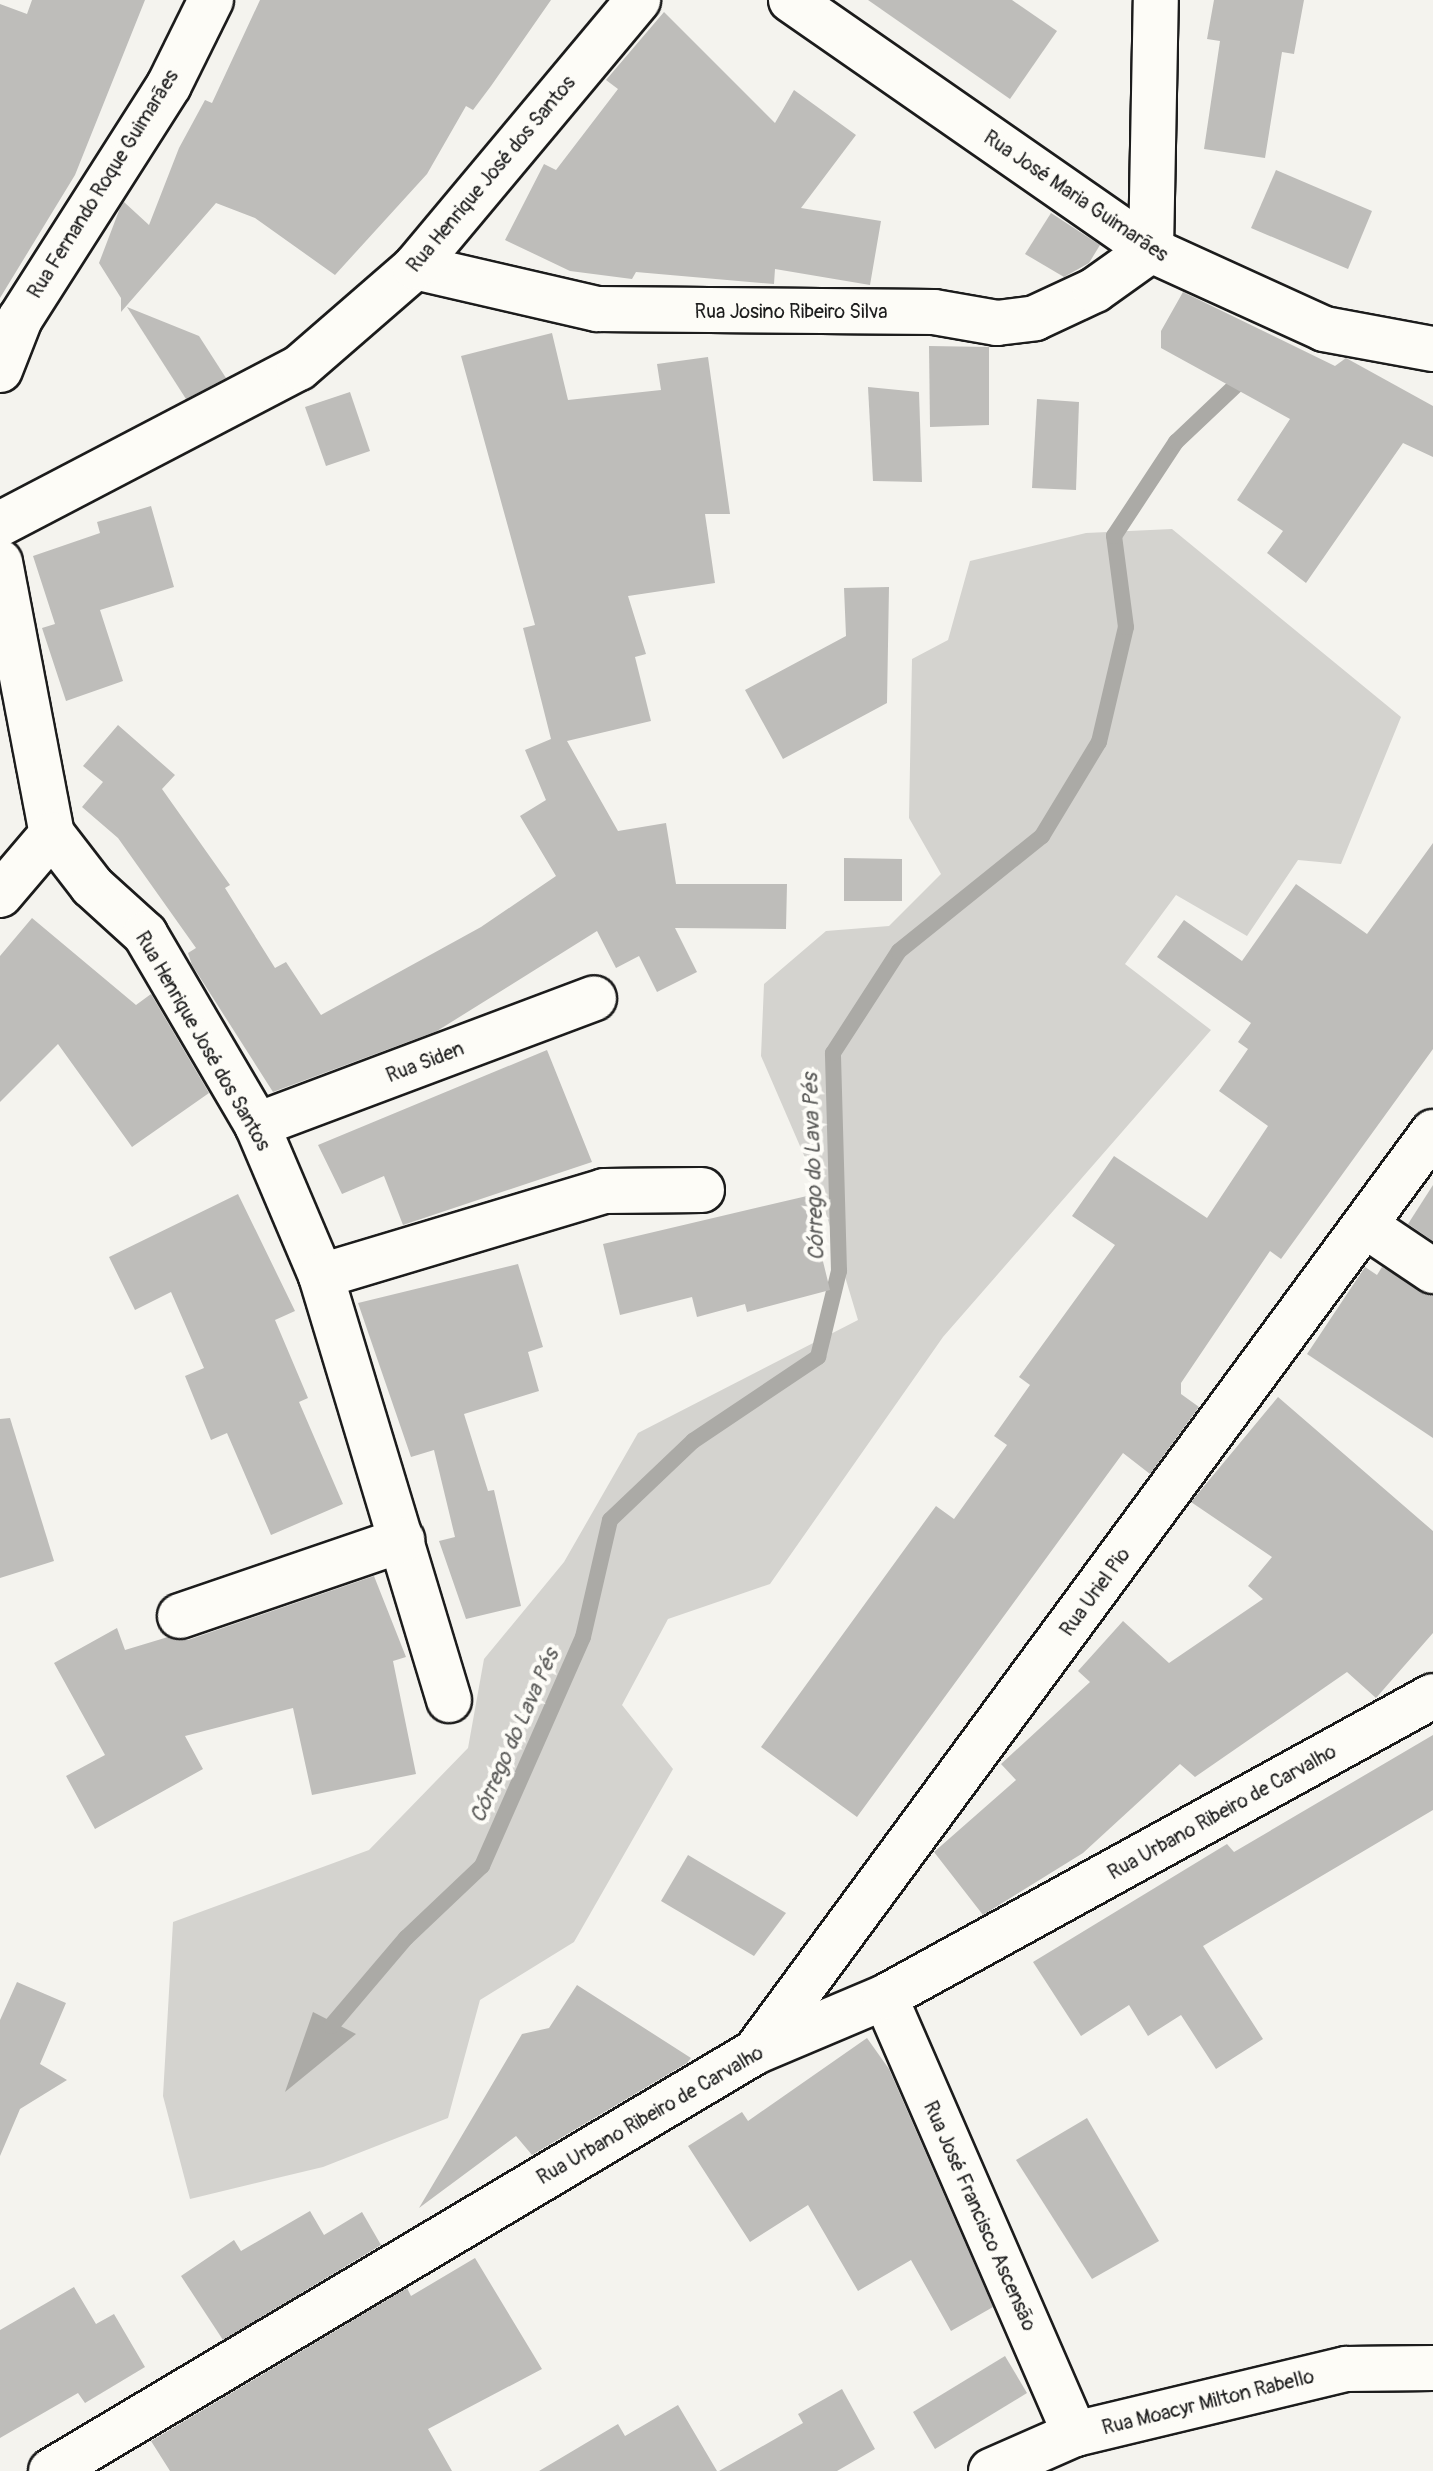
<!DOCTYPE html>
<html>
<head>
<meta charset="utf-8">
<style>
  body { margin:0 }
  #map { position:relative; width:1433px; height:2471px; overflow:hidden; background:#f4f3ee; font-family:Pangolin,sans-serif }
  div>[style] { position:absolute }
  .green>* { inset:0; background:#d4d3cf }
  .water>* { inset:0; background:#abaaa6 }
  .stream>* { height:16px; margin:-8px; padding:0 8px; transform-origin:8px; border-radius:8px; background:#abaaa6 }
  .building>* { inset:0; background:#bebdba }
  .roads { filter:drop-shadow(2px 0 #1c1c1c) drop-shadow(-2px 0 #1c1c1c) drop-shadow(0 2px #1c1c1c) drop-shadow(0 -2px #1c1c1c) }
  .street>* { height:44px; margin:-22px; padding:0 22px; transform-origin:22px; border-radius:22px; background:#fdfcf7 }
  .secondary>* { height:44px; margin:-22px; padding:0 22px; transform-origin:22px; border-radius:22px; background:#fdfcf7 }
  span { translate:-50% -50%; white-space:nowrap; text-align:center; line-height:1.15; -webkit-text-stroke:8px #fdfcf7; paint-order:stroke }
  .street-label { font-size:20px; color:#1c1c1c }
  .water-label { font-size:22px; color:#5c5c5a; font-style:italic }
</style>
</head>
<body>
<div id="map">
  <div class="green">
    <i style="clip-path:polygon(1172px 529px,1401px 717px,1341px 864px,1298px 860px,1247px 936px,1176px 895px,1125px 964px,1211px 1030px,943px 1337px,770px 1584px,668px 1619px,622px 1705px,673px 1769px,574px 1942px,480px 2000px,448px 2118px,323px 2167px,190px 2199px,163px 2096px,173px 1922px,369px 1850px,468px 1748px,484px 1659px,564px 1562px,638px 1433px,858px 1320px,819px 1190px,761px 1056px,764px 984px,826px 931px,889px 926px,941px 874px,909px 818px,912px 659px,948px 640px,970px 561px,1086px 533px)"></i>
  </div>
  <div class="water">
    <i style="clip-path:polygon(313px 2012px,356px 2034px,285px 2092px)"></i>
  </div>
  <div class="stream">
    <i style="left:331px;top:2026px;width:116px;rotate:-49.6deg"></i>
    <i style="left:406px;top:1938px;width:105px;rotate:-43.5deg"></i>
    <i style="left:482px;top:1866px;width:250px;rotate:-66.2deg"></i>
    <i style="left:583px;top:1637px;width:120px;rotate:-77deg"></i>
    <i style="left:610px;top:1520px;width:115px;rotate:-43.6deg"></i>
    <i style="left:693px;top:1441px;width:151px;rotate:-33.9deg"></i>
    <i style="left:818px;top:1357px;width:89px;rotate:-76.3deg"></i>
    <i style="left:839px;top:1271px;width:218px;rotate:-91.6deg"></i>
    <i style="left:833px;top:1053px;width:121px;rotate:-57.1deg"></i>
    <i style="left:899px;top:951px;width:184px;rotate:-38.8deg"></i>
    <i style="left:1042px;top:836px;width:110px;rotate:-58.8deg"></i>
    <i style="left:1099px;top:742px;width:118px;rotate:-76.8deg"></i>
    <i style="left:1126px;top:627px;width:92px;rotate:-97.5deg"></i>
    <i style="left:1114px;top:536px;width:113px;rotate:-56.6deg"></i>
    <i style="left:1176px;top:442px;width:102px;rotate:-43.4deg"></i>
  </div>
  <div class="building">
    <i style="clip-path:polygon(32px 0,145px 0,75px 175px,0 298px,0 4px,27px 14px)"></i>
    <i style="clip-path:polygon(260px 0,551px 0,491px 86px,473px 110px,466px 106px,427px 174px,335px 275px,255px 218px,216px 203px,121px 312px,121px 298px,99px 263px,120px 208px,124px 202px,149px 225px,179px 148px,205px 100px,212px 103px)"></i>
    <i style="clip-path:polygon(868px 0,1012px 0,1057px 31px,1010px 99px)"></i>
    <i style="clip-path:polygon(1214px 0,1304px 0,1294px 54px,1282px 52px,1265px 158px,1204px 149px,1220px 41px,1207px 39px)"></i>
    <i style="clip-path:polygon(664px 12px,775px 123px,794px 90px,856px 135px,801px 208px,881px 221px,870px 285px,775px 269px,774px 284px,636px 272px,632px 279px,570px 271px,505px 240px,544px 164px,556px 170px,618px 89px,606px 80px)"></i>
    <i style="clip-path:polygon(1276px 170px,1372px 211px,1348px 269px,1251px 228px)"></i>
    <i style="clip-path:polygon(1051px 213px,1100px 245px,1089px 263px,1064px 277px,1025px 254px)"></i>
    <i style="clip-path:polygon(1183px 292px,1335px 366px,1346px 358px,1433px 406px,1433px 457px,1403px 443px,1306px 583px,1267px 553px,1283px 531px,1237px 500px,1290px 419px,1161px 348px,1161px 331px)"></i>
    <i style="clip-path:polygon(127px 307px,199px 336px,226px 378px,186px 399px)"></i>
    <i style="clip-path:polygon(552px 333px,568px 400px,661px 390px,657px 364px,708px 357px,730px 514px,705px 514px,715px 583px,628px 596px,646px 654px,635px 657px,651px 721px,567px 741px,618px 831px,666px 823px,676px 884px,787px 884px,786px 929px,675px 928px,697px 972px,657px 992px,639px 956px,616px 968px,597px 931px,437px 1031px,273px 1092px,192px 965px,188px 953px,196px 948px,118px 838px,82px 807px,103px 782px,83px 766px,118px 725px,175px 775px,162px 789px,230px 885px,225px 888px,275px 968px,286px 962px,321px 1015px,481px 927px,556px 876px,520px 816px,546px 800px,525px 750px,551px 739px,523px 628px,535px 625px,461px 356px)"></i>
    <i style="clip-path:polygon(929px 346px,989px 347px,989px 425px,930px 427px)"></i>
    <i style="clip-path:polygon(868px 387px,919px 392px,922px 482px,873px 481px)"></i>
    <i style="clip-path:polygon(350px 392px,370px 451px,326px 466px,305px 407px)"></i>
    <i style="clip-path:polygon(1037px 399px,1079px 402px,1076px 490px,1032px 488px)"></i>
    <i style="clip-path:polygon(151px 506px,174px 587px,100px 610px,123px 681px,66px 701px,42px 628px,55px 624px,33px 556px,100px 533px,97px 522px)"></i>
    <i style="clip-path:polygon(889px 587px,887px 703px,783px 759px,745px 690px,846px 636px,844px 588px)"></i>
    <i style="clip-path:polygon(1433px 843px,1433px 1049px,1281px 1259px,1270px 1251px,1181px 1383px,1181px 1394px,1199px 1407px,1150px 1474px,1123px 1453px,857px 1817px,761px 1747px,936px 1506px,954px 1519px,1007px 1445px,994px 1436px,1030px 1385px,1019px 1377px,1115px 1245px,1072px 1216px,1114px 1156px,1207px 1218px,1268px 1126px,1219px 1091px,1248px 1049px,1238px 1042px,1251px 1023px,1157px 957px,1184px 920px,1242px 961px,1296px 884px,1367px 934px)"></i>
    <i style="clip-path:polygon(844px 858px,902px 859px,902px 901px,844px 901px)"></i>
    <i style="clip-path:polygon(32px 918px,136px 1005px,151px 994px,209px 1093px,132px 1147px,58px 1044px,0 1102px,0 956px)"></i>
    <i style="clip-path:polygon(547px 1050px,592px 1162px,403px 1225px,384px 1176px,342px 1194px,318px 1145px)"></i>
    <i style="clip-path:polygon(1433px 1185px,1433px 1241px,1408px 1224px)"></i>
    <i style="clip-path:polygon(238px 1194px,295px 1311px,275px 1320px,308px 1398px,299px 1402px,343px 1504px,271px 1535px,227px 1433px,211px 1440px,185px 1376px,204px 1368px,171px 1292px,135px 1310px,109px 1257px)"></i>
    <i style="clip-path:polygon(807px 1196px,830px 1290px,747px 1312px,745px 1304px,697px 1317px,692px 1297px,620px 1315px,603px 1244px)"></i>
    <i style="clip-path:polygon(518px 1264px,543px 1347px,528px 1352px,539px 1391px,464px 1414px,488px 1491px,494px 1490px,521px 1606px,466px 1619px,439px 1541px,455px 1537px,434px 1450px,411px 1457px,358px 1303px)"></i>
    <i style="clip-path:polygon(1365px 1267px,1377px 1275px,1382px 1267px,1433px 1296px,1433px 1438px,1307px 1354px)"></i>
    <i style="clip-path:polygon(1278px 1397px,1433px 1531px,1433px 1633px,1376px 1698px,1347px 1672px,1195px 1777px,1180px 1764px,1083px 1853px,983px 1915px,934px 1852px,1016px 1780px,1001px 1764px,1090px 1682px,1078px 1671px,1123px 1621px,1169px 1663px,1263px 1599px,1248px 1586px,1272px 1557px,1191px 1502px)"></i>
    <i style="clip-path:polygon(10px 1418px,54px 1561px,0 1578px,0 1419px)"></i>
    <i style="clip-path:polygon(374px 1576px,406px 1657px,393px 1661px,416px 1774px,312px 1795px,293px 1708px,185px 1736px,203px 1769px,95px 1829px,66px 1776px,105px 1755px,54px 1663px,117px 1628px,125px 1650px,168px 1637px,188px 1640px)"></i>
    <i style="clip-path:polygon(1433px 1735px,1433px 1810px,1203px 1946px,1263px 2039px,1216px 2069px,1181px 2015px,1148px 2036px,1129px 2005px,1081px 2036px,1033px 1962px,1227px 1844px,1234px 1852px)"></i>
    <i style="clip-path:polygon(688px 1855px,786px 1913px,754px 1956px,661px 1901px)"></i>
    <i style="clip-path:polygon(17px 1982px,66px 2003px,40px 2064px,67px 2080px,20px 2109px,0 2156px,0 2020px)"></i>
    <i style="clip-path:polygon(577px 1985px,691px 2058px,687px 2063px,532px 2155px,516px 2136px,419px 2208px,522px 2034px,549px 2028px)"></i>
    <i style="clip-path:polygon(867px 2038px,889px 2069px,993px 2307px,951px 2331px,911px 2260px,858px 2291px,808px 2205px,750px 2242px,688px 2146px,742px 2112px,748px 2121px)"></i>
    <i style="clip-path:polygon(1087px 2118px,1159px 2241px,1092px 2279px,1016px 2160px)"></i>
    <i style="clip-path:polygon(310px 2211px,324px 2235px,362px 2212px,381px 2245px,223px 2340px,181px 2276px,234px 2240px,241px 2251px)"></i>
    <i style="clip-path:polygon(475px 2258px,542px 2369px,428px 2429px,452px 2471px,170px 2471px,151px 2441px,407px 2288px,411px 2296px)"></i>
    <i style="clip-path:polygon(74px 2287px,96px 2324px,114px 2314px,145px 2367px,85px 2403px,78px 2393px,0 2438px,0 2330px)"></i>
    <i style="clip-path:polygon(1005px 2356px,1027px 2393px,935px 2449px,913px 2412px)"></i>
    <i style="clip-path:polygon(842px 2389px,875px 2449px,837px 2471px,719px 2471px,803px 2423px,798px 2414px)"></i>
    <i style="clip-path:polygon(678px 2405px,717px 2471px,539px 2471px,618px 2424px,625px 2436px)"></i>
  </div>
  <div class="roads">
    <div class="street">
      <i style="left:415px;top:267px;width:187px;rotate:13deg"></i>
      <i style="left:597px;top:309px;width:337px;rotate:0.5deg"></i>
      <i style="left:934px;top:312px;width:64px;rotate:9.9deg"></i>
      <i style="left:997px;top:323px;width:38px;rotate:-7deg"></i>
      <i style="left:1035px;top:318px;width:66px;rotate:-25deg"></i>
      <i style="left:1095px;top:290px;width:69px;rotate:-35.5deg"></i>
      <i style="left:1151px;top:250px;width:250px;rotate:-88.9deg"></i>
      <i style="left:0;top:370px;width:55px;rotate:-68.6deg"></i>
      <i style="left:20px;top:319px;width:277px;rotate:-57.5deg"></i>
      <i style="left:169px;top:85px;width:95px;rotate:-63.7deg"></i>
      <i style="left:0;top:524px;width:337px;rotate:-27.6deg"></i>
      <i style="left:299px;top:368px;width:154px;rotate:-41deg"></i>
      <i style="left:415px;top:267px;width:348px;rotate:-50.1deg"></i>
      <i style="left:0;top:562px;width:277px;rotate:79.2deg"></i>
      <i style="left:52px;top:834px;width:66px;rotate:52.4deg"></i>
      <i style="left:92px;top:886px;width:72px;rotate:42.2deg"></i>
      <i style="left:145px;top:934px;width:221px;rotate:59.6deg"></i>
      <i style="left:257px;top:1125px;width:164px;rotate:67deg"></i>
      <i style="left:321px;top:1276px;width:443px;rotate:73.2deg"></i>
      <i style="left:0;top:895px;width:80px;rotate:-49.6deg"></i>
      <i style="left:257px;top:1125px;width:360px;rotate:-20.6deg"></i>
      <i style="left:1366px;top:1226px;width:81px;rotate:33.9deg"></i>
      <i style="left:321px;top:1276px;width:295px;rotate:-16.7deg"></i>
      <i style="left:604px;top:1191px;width:98px;rotate:-0.6deg"></i>
      <i style="left:180px;top:1616px;width:235px;rotate:-18.9deg"></i>
      <i style="left:885px;top:1997px;width:477px;rotate:66.5deg"></i>
      <i style="left:755px;top:2052px;width:1143px;rotate:-53.61deg"></i>
      <i style="left:991px;top:2471px;width:92px;rotate:-23.8deg"></i>
      <i style="left:1075px;top:2434px;width:279px;rotate:-13.5deg"></i>
      <i style="left:1346px;top:2369px;width:87px;rotate:-0.7deg"></i>
    </div>
    <div class="secondary">
      <i style="left:791px;top:0;width:438px;rotate:34.8deg"></i>
      <i style="left:1151px;top:250px;width:190px;rotate:24.5deg"></i>
      <i style="left:1324px;top:329px;width:111px;rotate:10.4deg"></i>
      <i style="left:51px;top:2471px;width:819px;rotate:-30.76deg"></i>
      <i style="left:755px;top:2052px;width:141px;rotate:-22.9deg"></i>
      <i style="left:885px;top:1997px;width:625px;rotate:-28.78deg"></i>
    </div>
  </div>
  <div class="street-label">
    <span style="left:491px;top:174px;rotate:-50deg">Rua Henrique José dos Santos</span>
    <span style="left:103px;top:184px;rotate:-58deg">Rua Fernando Roque Guimarães</span>
    <span style="left:1076px;top:196px;rotate:34deg">Rua José Maria Guimarães</span>
    <span style="left:791px;top:311px">Rua Josino Ribeiro Silva</span>
    <span style="left:203px;top:1041px;rotate:60deg">Rua Henrique José dos Santos</span>
    <span style="left:425px;top:1062px;rotate:-21deg">Rua Siden</span>
    <span style="left:1095px;top:1592px;rotate:-54deg">Rua Uriel Pio</span>
    <span style="left:1222px;top:1812px;rotate:-29deg">Rua Urbano Ribeiro de Carvalho</span>
    <span style="left:650px;top:2115px;rotate:-30deg">Rua Urbano Ribeiro de Carvalho</span>
    <span style="left:980px;top:2216px;rotate:66deg">Rua José Francisco Ascensão</span>
    <span style="left:1208px;top:2402px;rotate:-14deg">Rua Moacyr Milton Rabello</span>
  </div>
  <div class="water-label">
    <span style="left:814px;top:1167px;rotate:-92deg">Córrego do Lava Pés</span>
    <span style="left:515px;top:1736px;rotate:-66deg">Córrego do Lava Pés</span>
  </div>
</div>
</body>
</html>
